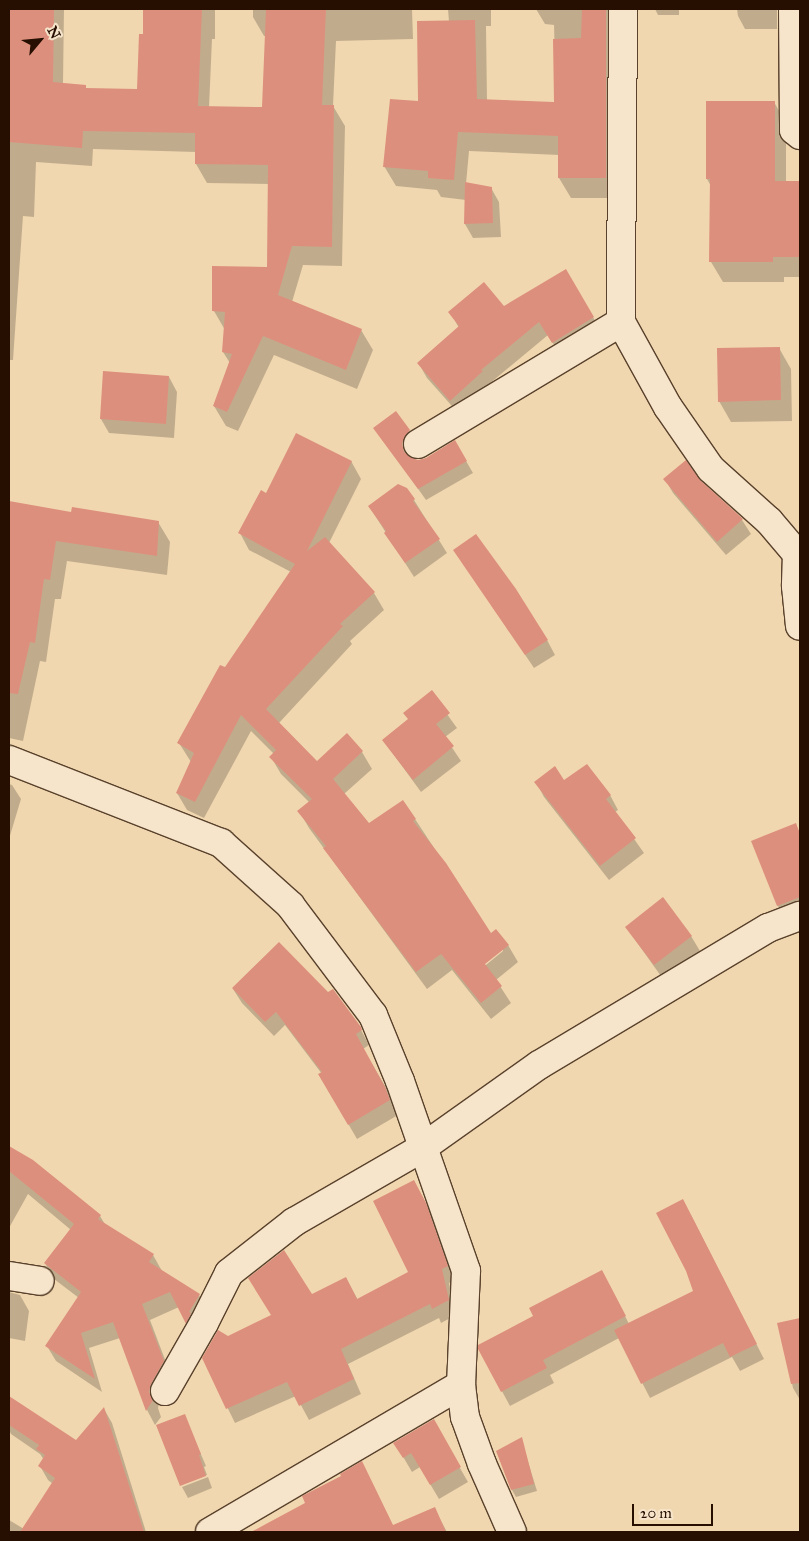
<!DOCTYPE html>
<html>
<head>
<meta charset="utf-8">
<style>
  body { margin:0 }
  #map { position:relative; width:809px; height:1541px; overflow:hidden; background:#f1d7af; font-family:"IM FELL Great Primer",serif }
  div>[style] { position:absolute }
  .shadow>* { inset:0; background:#0003 }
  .building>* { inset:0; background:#dd8f7d }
  .roads { filter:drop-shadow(1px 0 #59412c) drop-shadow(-1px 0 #59412c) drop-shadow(0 1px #59412c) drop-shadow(0 -1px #59412c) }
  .minor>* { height:28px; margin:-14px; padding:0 14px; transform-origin:14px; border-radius:14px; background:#f6e5cb }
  span { translate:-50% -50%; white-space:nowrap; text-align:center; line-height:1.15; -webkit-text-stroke:5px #f6e5cb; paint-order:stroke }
  .frame { position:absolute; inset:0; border:10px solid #260f01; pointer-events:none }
  .north { position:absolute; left:15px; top:15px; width:50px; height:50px; -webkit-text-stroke:4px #f6e5cb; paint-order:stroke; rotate:62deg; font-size:14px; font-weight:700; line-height:20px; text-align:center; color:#260f01 }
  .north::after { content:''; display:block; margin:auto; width:18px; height:22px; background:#260f01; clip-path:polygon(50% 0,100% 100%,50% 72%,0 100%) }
  .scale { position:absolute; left:632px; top:1504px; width:81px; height:22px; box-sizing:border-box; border:2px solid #260f01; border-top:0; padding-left:6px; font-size:15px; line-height:18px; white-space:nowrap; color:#260f01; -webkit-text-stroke:4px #f6e5cb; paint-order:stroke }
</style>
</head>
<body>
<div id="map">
  <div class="shadow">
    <i style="clip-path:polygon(9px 9px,64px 9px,63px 84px,85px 86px,87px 90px,139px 90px,145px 35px,144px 9px,215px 9px,215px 39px,212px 39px,209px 108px,263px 108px,266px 36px,264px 36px,253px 17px,253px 9px,412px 9px,413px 39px,336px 41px,333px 106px,345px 126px,342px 266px,303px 265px,292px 302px,361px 330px,373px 350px,357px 389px,274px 355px,238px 431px,226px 426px,214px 406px,230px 363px,223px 352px,225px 330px,214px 311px,268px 268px,269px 184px,207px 183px,196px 164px,196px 152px,93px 149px,92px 166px,36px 162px,34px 217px,23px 216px,13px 360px,9px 360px)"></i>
    <i style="clip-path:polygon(448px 9px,491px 9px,491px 26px,486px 26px,487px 100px,556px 103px,554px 25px,545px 24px,536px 9px,618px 9px,617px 198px,571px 198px,559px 178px,559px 155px,469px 151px,466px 184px,491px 188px,499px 202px,501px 237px,473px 238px,465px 224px,466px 200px,441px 197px,437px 190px,396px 186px,384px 166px,419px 103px,449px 22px)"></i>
    <i style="clip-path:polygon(655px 9px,679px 9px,679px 15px,658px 15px)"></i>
    <i style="clip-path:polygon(737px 9px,777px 9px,777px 29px,745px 29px,738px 16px)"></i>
    <i style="clip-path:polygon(774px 102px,786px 123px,786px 182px,800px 182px,800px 277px,784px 277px,784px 282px,723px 282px,711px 262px,711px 186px,707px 179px)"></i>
    <i style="clip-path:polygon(565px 271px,602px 332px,561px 356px,548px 335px,489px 384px,490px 387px,459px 414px,427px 378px,419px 364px,459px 328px,450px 312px,503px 307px)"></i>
    <i style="clip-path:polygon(779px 348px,791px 369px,792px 421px,731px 422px,719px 401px)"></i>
    <i style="clip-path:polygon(169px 377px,177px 392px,174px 438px,109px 433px,101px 419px)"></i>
    <i style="clip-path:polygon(395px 413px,416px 443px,411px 449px,409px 457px,418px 461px,426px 459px,455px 442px,473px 473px,426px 500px,375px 428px)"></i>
    <i style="clip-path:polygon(evenodd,351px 461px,361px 479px,329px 543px,374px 593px,384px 610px,350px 641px,352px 644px,279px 723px,317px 762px,362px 752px,372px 769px,344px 794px,369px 824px,415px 819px,491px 934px,508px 945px,518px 962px,496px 980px,511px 1003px,491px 1019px,452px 970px,427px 989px,309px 828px,299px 811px,310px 803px,281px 774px,271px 757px,274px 754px,251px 731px,204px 818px,187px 810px,177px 793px,191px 762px,179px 743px,225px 669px,291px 572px,249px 550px,240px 533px,267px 494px,351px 461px,503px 948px,503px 951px,481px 969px,479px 967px,503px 948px)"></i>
    <i style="clip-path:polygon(665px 479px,699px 481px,742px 520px,751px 534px,726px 555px,673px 493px)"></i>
    <i style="clip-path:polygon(414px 500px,447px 553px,414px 577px,369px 506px)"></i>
    <i style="clip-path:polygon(9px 503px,72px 513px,158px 522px,170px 542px,167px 575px,67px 561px,61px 599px,55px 599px,46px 662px,40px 661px,23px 741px,9px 738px)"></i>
    <i style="clip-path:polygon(455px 551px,547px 640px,555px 655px,534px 668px)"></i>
    <i style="clip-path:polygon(431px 692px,457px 728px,445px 737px,461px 761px,421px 792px,383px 740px,409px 720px)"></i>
    <i style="clip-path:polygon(564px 781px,610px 795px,618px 810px,615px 812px,644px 853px,609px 880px,544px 797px,536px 782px)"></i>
    <i style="clip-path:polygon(9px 784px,12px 785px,21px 799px,9px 839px)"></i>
    <i style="clip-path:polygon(795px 824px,800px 833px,800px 923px,790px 927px,778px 906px)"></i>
    <i style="clip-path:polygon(626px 927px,691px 936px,700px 951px,663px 979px)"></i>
    <i style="clip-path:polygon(233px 989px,360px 1028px,369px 1045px,363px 1049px,391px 1096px,398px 1115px,357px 1139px,320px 1075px,322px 1074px,285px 1025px,274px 1036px,242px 1003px)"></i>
    <i style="clip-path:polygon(9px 1147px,32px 1161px,100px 1216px,106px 1226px,153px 1255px,162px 1271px,199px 1295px,208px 1311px,195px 1338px,179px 1307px,150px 1320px,172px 1378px,160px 1400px,158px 1408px,161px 1417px,155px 1425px,147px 1410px,120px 1338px,89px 1348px,102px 1392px,56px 1361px,47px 1346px,79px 1298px,54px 1279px,45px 1263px,71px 1230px,28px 1194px,9px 1228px)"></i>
    <i style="clip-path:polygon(422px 1196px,434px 1219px,455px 1281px,449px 1283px,456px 1315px,441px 1323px,439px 1318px,348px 1364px,361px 1394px,309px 1420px,296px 1396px,235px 1423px,203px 1358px,227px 1338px,346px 1278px,358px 1300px,410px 1273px)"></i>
    <i style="clip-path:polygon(691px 1215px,764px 1359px,740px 1371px,732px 1357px,650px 1398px,619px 1338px,550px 1375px,554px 1383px,510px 1406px,479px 1349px,610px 1286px,629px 1324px,697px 1290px)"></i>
    <i style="clip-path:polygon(9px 1292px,20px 1295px,29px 1311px,25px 1341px,9px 1338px)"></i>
    <i style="clip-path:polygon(800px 1319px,800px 1400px,793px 1388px,779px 1324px)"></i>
    <i style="clip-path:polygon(15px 1402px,77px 1442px,104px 1409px,112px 1423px,146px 1532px,30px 1532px,26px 1524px,53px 1484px,48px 1480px,40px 1466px,44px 1460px,40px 1454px,11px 1434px,9px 1430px,9px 1411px)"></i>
    <i style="clip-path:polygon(184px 1415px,206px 1466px,204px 1467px,207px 1475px,181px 1485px)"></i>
    <i style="clip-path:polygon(433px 1421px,468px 1482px,439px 1499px,420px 1467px,412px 1472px,395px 1443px)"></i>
    <i style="clip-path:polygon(521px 1439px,537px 1491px,516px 1497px,512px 1490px)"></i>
    <i style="clip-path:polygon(362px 1463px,393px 1526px,434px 1508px,447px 1532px,260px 1532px,258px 1530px,307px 1503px)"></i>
    <i style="clip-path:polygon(208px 1477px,212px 1488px,188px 1498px,182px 1487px)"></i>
    <i style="clip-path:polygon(9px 1520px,29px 1532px,9px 1532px)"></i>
  </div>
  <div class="building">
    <i style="clip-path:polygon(9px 9px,54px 9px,53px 82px,86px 85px,86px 88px,137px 89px,139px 34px,143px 34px,143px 9px,202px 9px,198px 106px,262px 107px,266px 9px,326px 9px,322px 105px,334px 105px,332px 247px,292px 246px,278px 295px,362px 329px,346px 370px,263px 336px,227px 412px,213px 406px,232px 354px,222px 352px,225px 312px,212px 311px,212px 266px,267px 267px,268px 165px,195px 164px,195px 133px,83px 131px,82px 148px,9px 142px)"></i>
    <i style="clip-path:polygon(582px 9px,606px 9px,606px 178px,558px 178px,558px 136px,458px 132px,454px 180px,428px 178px,428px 171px,383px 167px,390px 99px,418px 101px,417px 21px,475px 20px,477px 99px,554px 102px,553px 39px,581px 38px)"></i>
    <i style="clip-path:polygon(706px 101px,775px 101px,775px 181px,800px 181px,800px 257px,773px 257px,773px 262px,709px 262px,710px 179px,706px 179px)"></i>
    <i style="clip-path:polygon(465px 182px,492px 187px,493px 223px,464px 224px)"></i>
    <i style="clip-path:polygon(566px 269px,594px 317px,552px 343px,539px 322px,481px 370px,483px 371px,450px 401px,417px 363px,459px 326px,448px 312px,484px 282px,504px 306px)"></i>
    <i style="clip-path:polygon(780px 347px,781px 400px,718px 402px,717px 348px)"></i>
    <i style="clip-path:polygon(103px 371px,169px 376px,166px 424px,100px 419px)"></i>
    <i style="clip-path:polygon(396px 411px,410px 430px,405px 436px,402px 444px,404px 452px,410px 457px,418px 460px,426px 458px,455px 440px,467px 461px,418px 489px,373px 428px)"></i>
    <i style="clip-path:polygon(296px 433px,352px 461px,307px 551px,325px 537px,375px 592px,340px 624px,343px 626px,266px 709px,317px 761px,347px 733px,363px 751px,333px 779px,369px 823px,403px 800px,416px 819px,413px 821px,446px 863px,491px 933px,496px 929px,509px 945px,485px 964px,502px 986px,481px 1003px,441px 954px,416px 972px,323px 848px,326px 846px,297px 811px,312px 799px,269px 757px,276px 750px,241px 715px,195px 802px,176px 793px,194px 753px,177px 743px,220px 665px,225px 667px,295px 564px,238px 533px,261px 490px,266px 493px)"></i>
    <i style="clip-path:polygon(686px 460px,700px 480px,743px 519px,717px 542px,663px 479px)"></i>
    <i style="clip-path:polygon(398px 484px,407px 488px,415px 499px,413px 501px,440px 539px,405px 563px,384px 533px,386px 531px,368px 506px)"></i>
    <i style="clip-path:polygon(9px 501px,71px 512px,72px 507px,159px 521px,157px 556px,56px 541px,50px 580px,44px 579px,35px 643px,30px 642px,18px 694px,9px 693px)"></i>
    <i style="clip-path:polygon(476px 534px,516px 589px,548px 640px,525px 655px,453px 550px)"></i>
    <i style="clip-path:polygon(432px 690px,450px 713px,436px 724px,454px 746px,413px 780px,382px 740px,408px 719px,403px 713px)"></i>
    <i style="clip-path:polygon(587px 764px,611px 795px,606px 799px,636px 838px,600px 866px,534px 782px,555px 766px,564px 780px)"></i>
    <i style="clip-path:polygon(796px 823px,800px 834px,800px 897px,777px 906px,751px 841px)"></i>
    <i style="clip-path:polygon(663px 897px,692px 936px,654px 965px,625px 927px)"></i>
    <i style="clip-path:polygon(279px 942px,328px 992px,333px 989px,361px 1027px,362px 1030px,356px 1034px,385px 1087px,390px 1100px,348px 1125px,318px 1074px,322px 1072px,276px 1012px,265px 1022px,232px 988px)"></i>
    <i style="clip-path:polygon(9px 1146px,33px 1160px,101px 1215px,98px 1219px,154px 1254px,149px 1262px,200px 1294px,189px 1312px,191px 1313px,186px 1324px,170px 1292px,142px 1304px,164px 1361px,151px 1384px,149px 1392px,153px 1400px,146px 1411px,113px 1322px,81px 1333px,95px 1379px,45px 1346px,81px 1292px,44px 1263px,74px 1224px,9px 1171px)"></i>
    <i style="clip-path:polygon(414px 1180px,426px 1203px,448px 1266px,442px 1269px,449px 1300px,432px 1309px,430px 1304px,341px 1349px,354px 1379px,299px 1406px,287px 1382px,226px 1409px,202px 1358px,218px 1330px,228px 1336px,271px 1315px,248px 1278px,284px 1250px,312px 1294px,346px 1277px,357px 1299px,408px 1272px,373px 1201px)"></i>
    <i style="clip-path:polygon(683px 1199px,757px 1344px,730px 1357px,723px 1343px,641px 1384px,614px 1330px,693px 1291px,686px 1271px,656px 1213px)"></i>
    <i style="clip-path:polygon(602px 1270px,626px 1316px,543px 1360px,547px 1368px,501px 1392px,478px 1349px,478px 1345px,533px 1316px,529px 1308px)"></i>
    <i style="clip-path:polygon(800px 1318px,800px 1383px,791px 1384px,777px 1323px)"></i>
    <i style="clip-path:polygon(9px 1396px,76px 1440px,104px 1407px,144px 1532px,20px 1532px,55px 1478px,38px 1466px,45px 1455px,36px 1449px,39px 1445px,9px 1425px)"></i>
    <i style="clip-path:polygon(185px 1414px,201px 1454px,199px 1455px,206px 1476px,180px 1486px,156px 1425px)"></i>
    <i style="clip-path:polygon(434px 1419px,461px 1467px,430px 1485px,411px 1453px,403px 1458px,393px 1443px)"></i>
    <i style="clip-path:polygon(522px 1437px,534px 1484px,511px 1490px,496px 1451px)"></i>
    <i style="clip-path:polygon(362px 1461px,393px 1525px,435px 1507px,446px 1532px,251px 1532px,305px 1503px,302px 1496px,341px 1476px,340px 1474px)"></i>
  </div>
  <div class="roads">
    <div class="minor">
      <i style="left:623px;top:9px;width:313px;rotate:90.4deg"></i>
      <i style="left:621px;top:322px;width:97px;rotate:61.1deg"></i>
      <i style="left:668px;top:407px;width:75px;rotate:55.3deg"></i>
      <i style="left:711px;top:469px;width:78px;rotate:41.9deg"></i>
      <i style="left:769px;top:521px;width:43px;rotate:49.7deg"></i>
      <i style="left:797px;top:554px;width:32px;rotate:92deg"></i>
      <i style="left:796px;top:586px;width:40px;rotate:84.3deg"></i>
      <i style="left:793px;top:9px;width:121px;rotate:89.5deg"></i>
      <i style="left:794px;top:130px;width:8px;rotate:40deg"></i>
      <i style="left:418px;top:444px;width:237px;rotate:-31deg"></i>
      <i style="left:9px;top:760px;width:228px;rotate:21.4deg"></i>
      <i style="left:221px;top:843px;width:93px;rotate:41.9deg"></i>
      <i style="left:290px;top:905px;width:138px;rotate:53deg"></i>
      <i style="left:373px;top:1015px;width:71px;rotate:67.8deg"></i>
      <i style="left:400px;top:1081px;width:201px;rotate:70.8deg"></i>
      <i style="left:466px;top:1271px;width:114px;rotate:92.5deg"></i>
      <i style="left:461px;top:1385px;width:32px;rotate:83deg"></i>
      <i style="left:465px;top:1417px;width:50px;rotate:70.1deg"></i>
      <i style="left:482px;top:1464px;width:74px;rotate:66.2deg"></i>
      <i style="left:9px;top:1276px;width:31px;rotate:9deg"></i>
      <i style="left:165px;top:1391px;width:78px;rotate:-60.2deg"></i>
      <i style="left:204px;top:1323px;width:56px;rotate:-63.4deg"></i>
      <i style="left:229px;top:1273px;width:83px;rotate:-38.1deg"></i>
      <i style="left:294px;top:1222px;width:148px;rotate:-30deg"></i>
      <i style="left:422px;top:1148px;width:143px;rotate:-35.4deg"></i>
      <i style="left:539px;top:1065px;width:267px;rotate:-30.9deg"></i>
      <i style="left:768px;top:928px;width:34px;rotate:-21deg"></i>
      <i style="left:210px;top:1532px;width:291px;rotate:-30.4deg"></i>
    </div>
  </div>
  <div class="frame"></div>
  <div class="north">N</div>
  <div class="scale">20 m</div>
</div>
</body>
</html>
